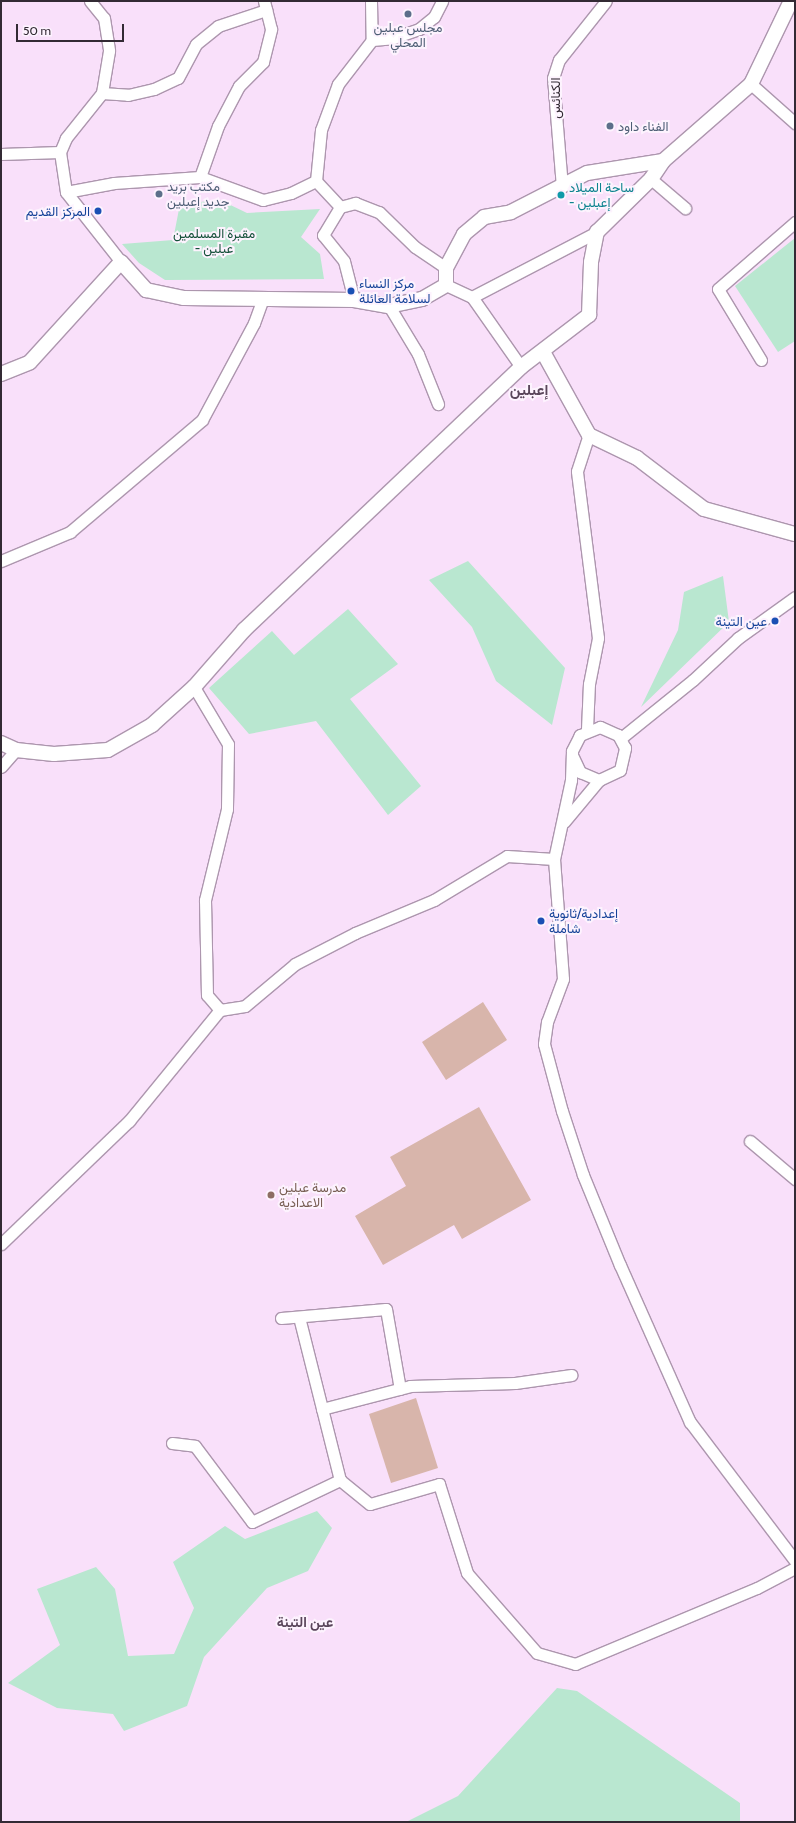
<!DOCTYPE html>
<html>
<head>
<meta charset="utf-8">
<style>
  body { margin:0 }
  #map { position:relative; width:796px; height:1823px; overflow:hidden; background:#f9e0fa; font-family:Cabin,Vazirmatn,sans-serif }
  div>[style] { position:absolute }
  .green>* { inset:0; background:#b9e7d0 }
  .building>* { inset:0; background:#d8b5ab }
  .roads { filter:drop-shadow(1px 0 #ad96ae) drop-shadow(-1px 0 #ad96ae) drop-shadow(0 1px #ad96ae) drop-shadow(0 -1px #ad96ae) }
  .minor>* { height:11px; margin:-5.5px; padding:0 5.5px; transform-origin:5.5px; border-radius:5.5px; background:#fff }
  .tertiary>* { height:14px; margin:-7px; padding:0 7px; transform-origin:7px; border-radius:7px; background:#fff }
  .dots>* { width:11px; height:11px; translate:-50% -50%; box-sizing:border-box; border:2px solid #fdf3fe; border-radius:50% }
  span { translate:-50% -50%; white-space:nowrap; text-align:center; line-height:1.15; -webkit-text-stroke:4px #fdf3fe; paint-order:stroke }
  .service-label { font-size:13px; color:#4e5e75 }
  .left { translate:0 -50%; text-align:left }
  .street-label { font-size:13px; color:#332a34 }
  .culture-label { font-size:13px; color:#0d838f }
  .transit-label { font-size:13px; color:#164399 }
  .right { translate:-100% -50%; text-align:right }
  .park-label { font-size:13px; color:#145039 }
  .education-label { font-size:13px; color:#785e54 }
  .neighbourhood-label { font-size:14px; color:#5a465b; font-weight:700 }
  .quarter-label { font-size:15px; color:#5a465b; font-weight:700 }
  .frame { position:absolute; inset:0; border:2px solid #332a34; pointer-events:none }
  .scale { position:absolute; left:16px; top:24px; width:108px; height:18px; box-sizing:border-box; border:2px solid #332a34; border-top:0; padding-left:5px; font-size:12px; line-height:14px; white-space:nowrap; color:#332a34; -webkit-text-stroke:3px #fdf3fe; paint-order:stroke }
</style>
</head>
<body>
<div id="map">
  <div class="green">
    <i style="clip-path:polygon(220px 200px,247px 213px,320px 209px,301px 237px,320px 254px,324px 279px,165px 280px,139px 263px,122px 244px,173px 240px,180px 204px)"></i>
    <i style="clip-path:polygon(795px 238px,795px 341px,778px 352px,735px 286px)"></i>
    <i style="clip-path:polygon(468px 561px,565px 668px,552px 725px,496px 681px,472px 627px,429px 580px)"></i>
    <i style="clip-path:polygon(723px 576px,729px 622px,641px 707px,678px 630px,684px 592px)"></i>
    <i style="clip-path:polygon(348px 609px,398px 664px,350px 699px,421px 786px,388px 815px,316px 721px,249px 734px,209px 688px,272px 631px,294px 655px)"></i>
    <i style="clip-path:polygon(317px 1511px,332px 1528px,308px 1571px,267px 1588px,204px 1657px,187px 1706px,124px 1731px,113px 1714px,57px 1708px,8px 1683px,60px 1645px,37px 1589px,96px 1567px,115px 1589px,128px 1656px,174px 1654px,194px 1608px,173px 1562px,225px 1526px,245px 1539px)"></i>
    <i style="clip-path:polygon(557px 1688px,577px 1691px,740px 1803px,740px 1822px,406px 1822px,458px 1796px)"></i>
  </div>
  <div class="building">
    <i style="clip-path:polygon(483px 1002px,507px 1040px,446px 1080px,422px 1042px)"></i>
    <i style="clip-path:polygon(479px 1107px,531px 1200px,462px 1239px,454px 1225px,383px 1265px,355px 1216px,406px 1186px,390px 1157px)"></i>
    <i style="clip-path:polygon(416px 1398px,438px 1468px,391px 1483px,369px 1414px)"></i>
  </div>
  <div class="roads">
    <div class="minor">
      <i style="left:90px;top:1px;width:22px;rotate:51deg"></i>
      <i style="left:104px;top:18px;width:33px;rotate:81deg"></i>
      <i style="left:109px;top:51px;width:43px;rotate:99.5deg"></i>
      <i style="left:102px;top:93px;width:58px;rotate:128.7deg"></i>
      <i style="left:66px;top:138px;width:15px;rotate:113deg"></i>
      <i style="left:60px;top:152px;width:40px;rotate:81.5deg"></i>
      <i style="left:66px;top:192px;width:89px;rotate:51.8deg"></i>
      <i style="left:371px;top:1px;width:39px;rotate:89deg"></i>
      <i style="left:372px;top:40px;width:56px;rotate:127.7deg"></i>
      <i style="left:338px;top:84px;width:49px;rotate:110.3deg"></i>
      <i style="left:321px;top:130px;width:51px;rotate:95.6deg"></i>
      <i style="left:316px;top:181px;width:35px;rotate:47deg"></i>
      <i style="left:340px;top:207px;width:16px;rotate:-15deg"></i>
      <i style="left:355px;top:203px;width:26px;rotate:21deg"></i>
      <i style="left:379px;top:212px;width:50px;rotate:44.2deg"></i>
      <i style="left:415px;top:247px;width:37px;rotate:34deg"></i>
      <i style="left:372px;top:40px;width:21px;rotate:-5deg"></i>
      <i style="left:393px;top:38px;width:28px;rotate:-19deg"></i>
      <i style="left:419px;top:29px;width:19px;rotate:-39deg"></i>
      <i style="left:434px;top:17px;width:18px;rotate:-63deg"></i>
      <i style="left:751px;top:84px;width:59px;rotate:41.6deg"></i>
      <i style="left:102px;top:93px;width:26px;rotate:4deg"></i>
      <i style="left:128px;top:95px;width:27px;rotate:-13deg"></i>
      <i style="left:154px;top:89px;width:26px;rotate:-25deg"></i>
      <i style="left:178px;top:78px;width:38px;rotate:-62deg"></i>
      <i style="left:196px;top:44px;width:28px;rotate:-39deg"></i>
      <i style="left:218px;top:26px;width:51px;rotate:-18.4deg"></i>
      <i style="left:1px;top:154px;width:59px;rotate:-1.9deg"></i>
      <i style="left:200px;top:177px;width:54px;rotate:-70.6deg"></i>
      <i style="left:218px;top:126px;width:45px;rotate:-62.3deg"></i>
      <i style="left:239px;top:86px;width:34px;rotate:-45deg"></i>
      <i style="left:263px;top:62px;width:34px;rotate:-76deg"></i>
      <i style="left:271px;top:29px;width:29px;rotate:-104deg"></i>
      <i style="left:651px;top:179px;width:45px;rotate:40.5deg"></i>
      <i style="left:562px;top:187px;width:109px;rotate:-94.7deg"></i>
      <i style="left:553px;top:78px;width:19px;rotate:-72deg"></i>
      <i style="left:559px;top:60px;width:75px;rotate:-51.5deg"></i>
      <i style="left:66px;top:192px;width:49px;rotate:-10.6deg"></i>
      <i style="left:114px;top:183px;width:86px;rotate:-4deg"></i>
      <i style="left:200px;top:177px;width:67px;rotate:20.1deg"></i>
      <i style="left:263px;top:200px;width:29px;rotate:-14deg"></i>
      <i style="left:291px;top:193px;width:28px;rotate:-26deg"></i>
      <i style="left:340px;top:207px;width:33px;rotate:121deg"></i>
      <i style="left:323px;top:235px;width:33px;rotate:51deg"></i>
      <i style="left:344px;top:261px;width:40px;rotate:75.6deg"></i>
      <i style="left:446px;top:285px;width:29px;rotate:25deg"></i>
      <i style="left:472px;top:297px;width:85px;rotate:55deg"></i>
      <i style="left:472px;top:297px;width:141px;rotate:-27.5deg"></i>
      <i style="left:389px;top:306px;width:56px;rotate:58.9deg"></i>
      <i style="left:418px;top:354px;width:54px;rotate:68.2deg"></i>
      <i style="left:761px;top:360px;width:83px;rotate:-121.2deg"></i>
      <i style="left:718px;top:289px;width:102px;rotate:-41deg"></i>
      <i style="left:1px;top:561px;width:75px;rotate:-22.8deg"></i>
      <i style="left:70px;top:532px;width:173px;rotate:-40.3deg"></i>
      <i style="left:202px;top:420px;width:110px;rotate:-61.8deg"></i>
      <i style="left:254px;top:323px;width:27px;rotate:-70deg"></i>
      <i style="left:194px;top:687px;width:66px;rotate:59.2deg"></i>
      <i style="left:228px;top:744px;width:65px;rotate:90.9deg"></i>
      <i style="left:227px;top:809px;width:94px;rotate:103.6deg"></i>
      <i style="left:205px;top:900px;width:95px;rotate:88.8deg"></i>
      <i style="left:207px;top:995px;width:20px;rotate:49deg"></i>
      <i style="left:220px;top:1010px;width:25px;rotate:-9deg"></i>
      <i style="left:245px;top:1006px;width:65px;rotate:-40deg"></i>
      <i style="left:295px;top:964px;width:68px;rotate:-27.3deg"></i>
      <i style="left:355px;top:933px;width:86px;rotate:-22.7deg"></i>
      <i style="left:434px;top:900px;width:85px;rotate:-31.1deg"></i>
      <i style="left:507px;top:856px;width:47px;rotate:3.7deg"></i>
      <i style="left:587px;top:729px;width:45px;rotate:-87.5deg"></i>
      <i style="left:589px;top:684px;width:47px;rotate:-78.9deg"></i>
      <i style="left:598px;top:638px;width:168px;rotate:-97.2deg"></i>
      <i style="left:577px;top:471px;width:38px;rotate:-72deg"></i>
      <i style="left:621px;top:738px;width:92px;rotate:-38.9deg"></i>
      <i style="left:693px;top:680px;width:62px;rotate:-43deg"></i>
      <i style="left:738px;top:638px;width:70px;rotate:-35.7deg"></i>
      <i style="left:573px;top:757px;width:17px;rotate:65deg"></i>
      <i style="left:580px;top:772px;width:21px;rotate:23deg"></i>
      <i style="left:599px;top:780px;width:23px;rotate:-25deg"></i>
      <i style="left:620px;top:770px;width:23px;rotate:-77deg"></i>
      <i style="left:625px;top:748px;width:15px;rotate:-118deg"></i>
      <i style="left:618px;top:735px;width:20px;rotate:-156deg"></i>
      <i style="left:600px;top:727px;width:22px;rotate:158deg"></i>
      <i style="left:580px;top:735px;width:18px;rotate:117deg"></i>
      <i style="left:572px;top:751px;width:29px;rotate:92deg"></i>
      <i style="left:571px;top:780px;width:81px;rotate:102.1deg"></i>
      <i style="left:554px;top:859px;width:120px;rotate:85.7deg"></i>
      <i style="left:563px;top:979px;width:46px;rotate:110.4deg"></i>
      <i style="left:547px;top:1022px;width:22px;rotate:98deg"></i>
      <i style="left:544px;top:1044px;width:69px;rotate:75deg"></i>
      <i style="left:562px;top:1111px;width:67px;rotate:71.8deg"></i>
      <i style="left:583px;top:1175px;width:97px;rotate:67.7deg"></i>
      <i style="left:620px;top:1265px;width:172px;rotate:66deg"></i>
      <i style="left:690px;top:1422px;width:174px;rotate:52.9deg"></i>
      <i style="left:1px;top:767px;width:23px;rotate:-49deg"></i>
      <i style="left:564px;top:822px;width:55px;rotate:-50.2deg"></i>
      <i style="left:750px;top:1141px;width:59px;rotate:40.2deg"></i>
      <i style="left:1px;top:1244px;width:178px;rotate:-43.9deg"></i>
      <i style="left:129px;top:1121px;width:144px;rotate:-50.7deg"></i>
      <i style="left:299px;top:1317px;width:168px;rotate:75.9deg"></i>
      <i style="left:281px;top:1318px;width:105px;rotate:-4.9deg"></i>
      <i style="left:386px;top:1309px;width:81px;rotate:80.1deg"></i>
      <i style="left:322px;top:1409px;width:91px;rotate:-14.6deg"></i>
      <i style="left:410px;top:1386px;width:105px;rotate:-1.6deg"></i>
      <i style="left:515px;top:1383px;width:57px;rotate:-8.1deg"></i>
      <i style="left:172px;top:1443px;width:23px;rotate:7deg"></i>
      <i style="left:195px;top:1446px;width:95px;rotate:53.1deg"></i>
      <i style="left:252px;top:1522px;width:98px;rotate:-25.5deg"></i>
      <i style="left:340px;top:1480px;width:38px;rotate:39deg"></i>
      <i style="left:370px;top:1504px;width:72px;rotate:-16.2deg"></i>
      <i style="left:439px;top:1484px;width:93px;rotate:72.5deg"></i>
      <i style="left:467px;top:1573px;width:106px;rotate:48.8deg"></i>
      <i style="left:537px;top:1653px;width:40px;rotate:16deg"></i>
      <i style="left:575px;top:1664px;width:197px;rotate:-22.7deg"></i>
      <i style="left:757px;top:1588px;width:43px;rotate:-27.8deg"></i>
    </div>
    <div class="tertiary">
      <i style="left:543px;top:352px;width:95px;rotate:61deg"></i>
      <i style="left:589px;top:435px;width:53px;rotate:25.6deg"></i>
      <i style="left:637px;top:458px;width:84px;rotate:37.3deg"></i>
      <i style="left:704px;top:509px;width:94px;rotate:15.4deg"></i>
      <i style="left:1px;top:374px;width:31px;rotate:-22deg"></i>
      <i style="left:30px;top:362px;width:135px;rotate:-47.7deg"></i>
      <i style="left:121px;top:262px;width:38px;rotate:48deg"></i>
      <i style="left:146px;top:290px;width:39px;rotate:12deg"></i>
      <i style="left:184px;top:298px;width:170px;rotate:0.7deg"></i>
      <i style="left:354px;top:300px;width:36px;rotate:10deg"></i>
      <i style="left:389px;top:306px;width:34px;rotate:-12deg"></i>
      <i style="left:422px;top:299px;width:28px;rotate:-30deg"></i>
      <i style="left:446px;top:285px;width:17px;rotate:-90deg"></i>
      <i style="left:446px;top:268px;width:38px;rotate:-62deg"></i>
      <i style="left:464px;top:234px;width:26px;rotate:-40deg"></i>
      <i style="left:484px;top:217px;width:27px;rotate:-10deg"></i>
      <i style="left:511px;top:212px;width:85px;rotate:-27.2deg"></i>
      <i style="left:587px;top:173px;width:77px;rotate:-9deg"></i>
      <i style="left:663px;top:161px;width:117px;rotate:-41.2deg"></i>
      <i style="left:751px;top:84px;width:92px;rotate:-64.3deg"></i>
      <i style="left:1px;top:743px;width:17px;rotate:25deg"></i>
      <i style="left:16px;top:750px;width:38px;rotate:6deg"></i>
      <i style="left:54px;top:754px;width:54px;rotate:-4.2deg"></i>
      <i style="left:108px;top:750px;width:51px;rotate:-29.6deg"></i>
      <i style="left:152px;top:725px;width:57px;rotate:-42.1deg"></i>
      <i style="left:194px;top:687px;width:76px;rotate:-48.7deg"></i>
      <i style="left:244px;top:630px;width:382px;rotate:-43.5deg"></i>
      <i style="left:521px;top:367px;width:86px;rotate:-37.4deg"></i>
      <i style="left:589px;top:315px;width:53px;rotate:-87.8deg"></i>
      <i style="left:591px;top:262px;width:31px;rotate:-79deg"></i>
      <i style="left:597px;top:232px;width:76px;rotate:-44.5deg"></i>
      <i style="left:651px;top:179px;width:22px;rotate:-56deg"></i>
    </div>
  </div>
  <div class="dots">
    <i style="left:408px;top:14px;background:#5c6f8a"></i>
    <i style="left:610px;top:126px;background:#5c6f8a"></i>
    <i style="left:159px;top:194px;background:#5c6f8a"></i>
    <i style="left:561px;top:195px;background:#0f9aa8"></i>
    <i style="left:98px;top:211px;background:#1a4fb4"></i>
    <i style="left:351px;top:291px;background:#1a4fb4"></i>
    <i style="left:775px;top:621px;background:#1a4fb4"></i>
    <i style="left:541px;top:921px;background:#1a4fb4"></i>
    <i style="left:271px;top:1195px;background:#8d6e63"></i>
  </div>
  <div class="service-label">
    <span style="left:408px;top:35px">مجلس عبلين<br>المحلي</span>
    <span class="left" style="left:618px;top:126px">الفناء داود</span>
    <span class="left" style="left:167px;top:194px">مكتب بريد<br>جديد إعبلين</span>
  </div>
  <div class="street-label">
    <span style="left:555px;top:98px;rotate:-90deg">الكنائس</span>
  </div>
  <div class="culture-label">
    <span class="left" style="left:569px;top:195px">ساحة الميلاد<br>- إعبلين</span>
  </div>
  <div class="transit-label">
    <span class="right" style="left:90px;top:211px">المركز القديم</span>
    <span class="left" style="left:359px;top:291px">مركز النساء<br>لسلامة العائلة</span>
    <span class="right" style="left:767px;top:621px">عين التينة</span>
    <span class="left" style="left:549px;top:921px">إعدادية/ثانوية<br>شاملة</span>
  </div>
  <div class="park-label">
    <span style="left:214px;top:241px">مقبرة المسلمين<br>- عبلين</span>
  </div>
  <div class="education-label">
    <span class="left" style="left:279px;top:1195px">مدرسة عبلين<br>الاعدادية</span>
  </div>
  <div class="neighbourhood-label">
    <span style="left:305px;top:1622px">عين التينة</span>
  </div>
  <div class="quarter-label">
    <span style="left:529px;top:391px">إعبلين</span>
  </div>
  <div class="frame"></div>
  <div class="scale">50 m</div>
</div>
</body>
</html>
